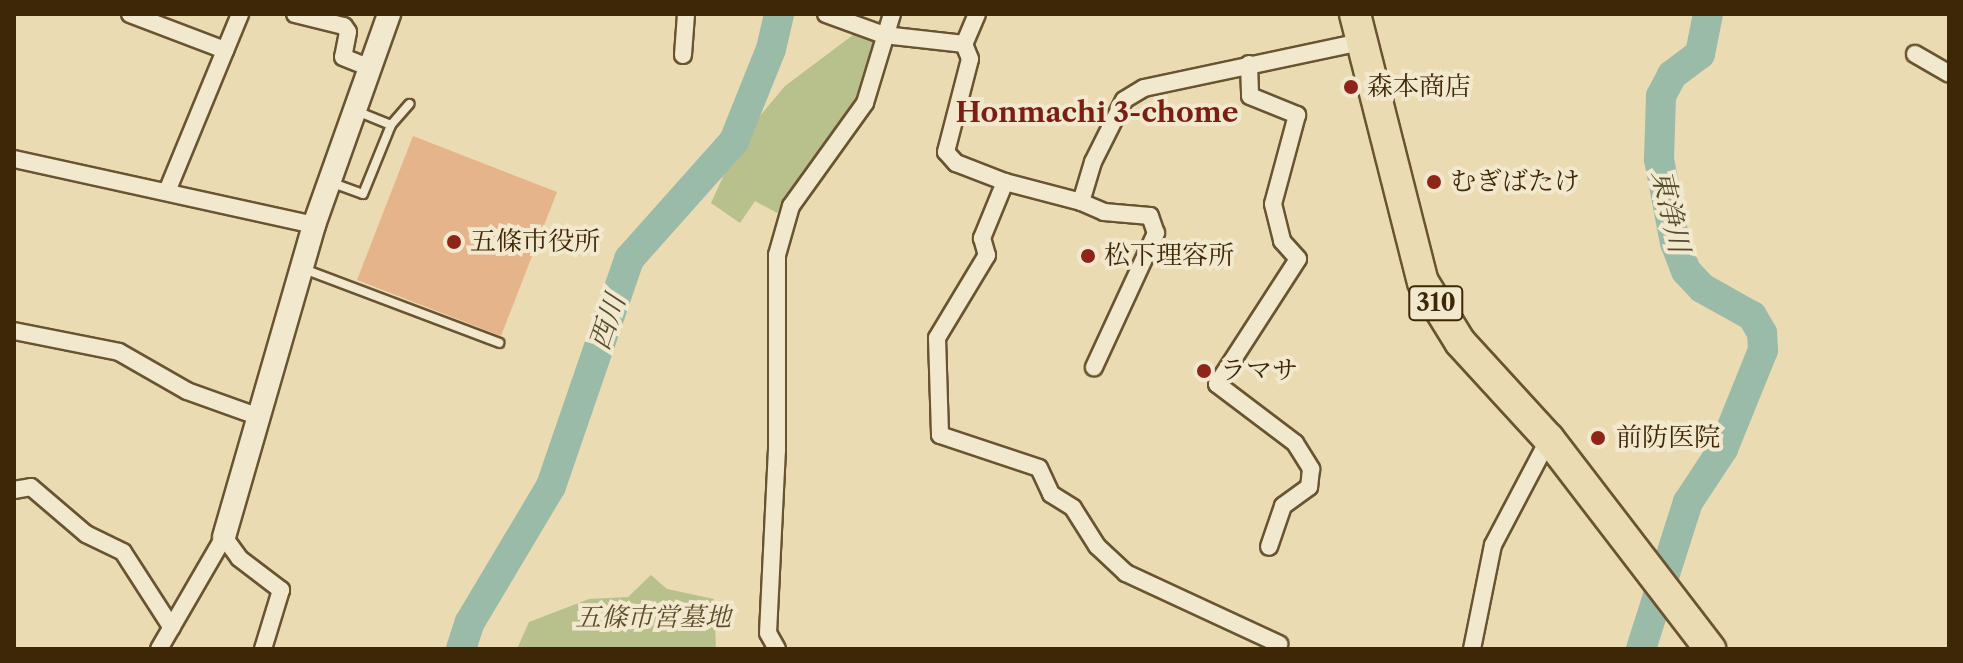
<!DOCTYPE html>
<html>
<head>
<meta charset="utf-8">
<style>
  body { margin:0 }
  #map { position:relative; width:1963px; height:663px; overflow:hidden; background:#ebdbb2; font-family:"Libre Caslon Text","Noto Serif JP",serif }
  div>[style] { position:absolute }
  .green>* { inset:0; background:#b8c08c }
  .river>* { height:30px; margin:-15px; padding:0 15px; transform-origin:15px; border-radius:15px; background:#99bba8 }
  .building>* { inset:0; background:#e5b48b }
  .roads { filter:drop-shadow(2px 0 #695431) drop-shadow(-2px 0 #695431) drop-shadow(0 2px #695431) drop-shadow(0 -2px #695431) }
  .lane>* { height:8px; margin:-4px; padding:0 4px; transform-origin:4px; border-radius:4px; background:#f2e8cd }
  .street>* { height:16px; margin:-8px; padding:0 8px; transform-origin:8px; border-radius:8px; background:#f2e8cd }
  .secondary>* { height:22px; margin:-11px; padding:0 11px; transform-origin:11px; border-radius:11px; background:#f2e8cd }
  .highway>* { height:30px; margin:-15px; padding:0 15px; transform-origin:15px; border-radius:15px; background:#ebdbb2 }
  .dots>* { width:22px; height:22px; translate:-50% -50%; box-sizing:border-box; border:4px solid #f2e8cd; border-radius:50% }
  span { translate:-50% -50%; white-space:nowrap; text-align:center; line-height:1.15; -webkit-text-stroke:8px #f2e8cd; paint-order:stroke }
  .shield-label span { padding:2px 6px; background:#f2e8cd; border:2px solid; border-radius:6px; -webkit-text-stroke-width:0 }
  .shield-label { font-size:24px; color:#3e2706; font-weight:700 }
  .poi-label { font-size:26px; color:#3e2706 }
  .left { translate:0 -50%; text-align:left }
  .park-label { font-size:26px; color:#5c4d28; font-style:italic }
  .neighbourhood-label { font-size:28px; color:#7a1f14; font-weight:700 }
  .water-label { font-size:28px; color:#554c2e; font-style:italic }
  .frame { position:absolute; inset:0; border:16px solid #3e2706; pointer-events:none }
</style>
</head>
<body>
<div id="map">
  <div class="green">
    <i style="clip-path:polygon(857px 32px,876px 41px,857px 100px,777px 213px,755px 201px,740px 223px,711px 203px,740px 140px,785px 86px)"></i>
    <i style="clip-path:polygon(651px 575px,667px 589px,714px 599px,716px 649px,517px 649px,529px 622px,589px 599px,628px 597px)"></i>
  </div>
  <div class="river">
    <i style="left:461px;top:649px;width:28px;rotate:-72deg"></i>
    <i style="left:470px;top:622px;width:158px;rotate:-59.2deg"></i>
    <i style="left:551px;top:486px;width:240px;rotate:-71deg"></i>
    <i style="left:629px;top:259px;width:158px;rotate:-48.3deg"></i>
    <i style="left:734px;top:141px;width:99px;rotate:-68.1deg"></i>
    <i style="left:771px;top:49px;width:36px;rotate:-77deg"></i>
    <i style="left:1641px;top:649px;width:154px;rotate:-72.3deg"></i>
    <i style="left:1688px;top:502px;width:64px;rotate:-56.6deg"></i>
    <i style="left:1723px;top:449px;width:107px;rotate:-68deg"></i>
    <i style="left:1763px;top:350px;width:17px;rotate:-93deg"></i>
    <i style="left:1762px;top:333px;width:20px;rotate:-120deg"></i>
    <i style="left:1752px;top:316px;width:57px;rotate:-150.8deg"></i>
    <i style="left:1702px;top:288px;width:23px;rotate:-133deg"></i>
    <i style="left:1686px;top:271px;width:30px;rotate:-111deg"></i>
    <i style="left:1675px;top:243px;width:86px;rotate:-100.8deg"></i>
    <i style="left:1659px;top:159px;width:63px;rotate:-88.2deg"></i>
    <i style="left:1661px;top:96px;width:24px;rotate:-62deg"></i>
    <i style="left:1672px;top:75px;width:35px;rotate:-37deg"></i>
    <i style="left:1700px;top:54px;width:41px;rotate:-78.7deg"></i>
  </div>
  <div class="building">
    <i style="clip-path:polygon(413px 136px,557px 192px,501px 336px,357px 280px)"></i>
  </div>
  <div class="roads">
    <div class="lane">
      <i style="left:391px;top:125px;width:28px;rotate:-49deg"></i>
      <i style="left:330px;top:182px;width:35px;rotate:20deg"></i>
      <i style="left:363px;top:194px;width:74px;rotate:-67.9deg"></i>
      <i style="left:391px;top:125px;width:37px;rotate:-158deg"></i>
      <i style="left:301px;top:268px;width:212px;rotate:20.7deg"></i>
    </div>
    <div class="street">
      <i style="left:130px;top:14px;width:102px;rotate:20.8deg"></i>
      <i style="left:295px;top:14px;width:50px;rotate:13.8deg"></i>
      <i style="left:344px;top:26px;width:7px;rotate:56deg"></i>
      <i style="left:348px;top:32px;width:25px;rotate:101deg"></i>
      <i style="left:343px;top:57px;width:27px;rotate:22deg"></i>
      <i style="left:826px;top:14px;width:62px;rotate:19.9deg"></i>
      <i style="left:884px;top:35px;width:81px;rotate:6.4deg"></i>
      <i style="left:977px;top:14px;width:33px;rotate:113deg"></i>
      <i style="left:964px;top:44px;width:16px;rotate:68deg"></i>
      <i style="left:970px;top:59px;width:96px;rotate:104.5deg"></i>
      <i style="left:946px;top:152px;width:15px;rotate:48deg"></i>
      <i style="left:956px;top:163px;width:53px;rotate:21.2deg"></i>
      <i style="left:1005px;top:182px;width:79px;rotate:14.7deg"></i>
      <i style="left:1081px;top:202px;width:42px;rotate:-73.3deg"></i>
      <i style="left:1093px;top:162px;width:69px;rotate:-63.4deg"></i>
      <i style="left:1124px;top:100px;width:23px;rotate:-31deg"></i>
      <i style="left:1144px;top:88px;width:221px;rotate:-12deg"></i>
      <i style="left:1915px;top:54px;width:39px;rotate:30deg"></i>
      <i style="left:683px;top:55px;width:41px;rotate:-85.8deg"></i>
      <i style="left:1249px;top:64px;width:32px;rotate:88deg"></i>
      <i style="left:1250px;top:96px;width:51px;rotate:22deg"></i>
      <i style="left:1297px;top:115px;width:92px;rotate:105.1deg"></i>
      <i style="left:1273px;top:204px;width:38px;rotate:76deg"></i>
      <i style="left:1282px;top:241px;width:24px;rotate:48deg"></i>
      <i style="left:1298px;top:259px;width:149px;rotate:122.9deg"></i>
      <i style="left:1217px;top:384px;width:98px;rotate:37.1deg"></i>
      <i style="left:1295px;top:443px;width:31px;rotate:58deg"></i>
      <i style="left:1311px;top:469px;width:18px;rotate:96deg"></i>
      <i style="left:1309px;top:487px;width:32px;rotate:144deg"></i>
      <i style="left:1283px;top:506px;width:43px;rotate:108.9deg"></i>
      <i style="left:14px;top:159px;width:307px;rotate:12.4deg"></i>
      <i style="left:1005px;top:182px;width:61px;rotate:112.3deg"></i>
      <i style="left:982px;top:238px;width:18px;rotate:74deg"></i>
      <i style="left:987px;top:255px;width:97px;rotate:121.1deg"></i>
      <i style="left:937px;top:338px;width:97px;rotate:88.2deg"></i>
      <i style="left:940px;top:435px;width:104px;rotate:18.4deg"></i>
      <i style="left:1039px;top:468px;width:29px;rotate:65deg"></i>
      <i style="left:1051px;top:494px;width:26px;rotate:32deg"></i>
      <i style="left:1073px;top:508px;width:45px;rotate:57.7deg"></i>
      <i style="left:1097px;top:546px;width:40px;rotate:43deg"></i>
      <i style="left:1126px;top:573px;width:169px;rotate:24.9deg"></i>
      <i style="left:168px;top:189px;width:189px;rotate:-67.6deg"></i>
      <i style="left:1081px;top:202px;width:25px;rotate:23deg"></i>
      <i style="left:1104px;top:212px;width:46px;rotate:5deg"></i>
      <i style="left:1150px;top:216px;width:18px;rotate:71deg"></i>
      <i style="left:1156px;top:233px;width:148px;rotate:114.8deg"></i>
      <i style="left:14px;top:331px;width:107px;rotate:11.3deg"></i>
      <i style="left:119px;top:352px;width:78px;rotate:29.8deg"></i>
      <i style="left:187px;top:391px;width:74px;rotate:19.7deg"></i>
      <i style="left:14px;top:490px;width:17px;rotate:-10deg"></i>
      <i style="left:31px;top:487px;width:72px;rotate:40.5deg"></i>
      <i style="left:86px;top:534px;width:41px;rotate:25.9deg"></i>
      <i style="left:123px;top:552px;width:90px;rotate:57.2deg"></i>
      <i style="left:159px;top:649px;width:129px;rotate:-59.9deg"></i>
      <i style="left:224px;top:537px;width:26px;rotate:54deg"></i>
      <i style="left:239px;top:558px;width:53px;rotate:37.3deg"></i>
      <i style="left:281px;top:590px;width:62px;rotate:107deg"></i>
      <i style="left:777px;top:649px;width:18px;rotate:-119deg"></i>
      <i style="left:768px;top:633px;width:183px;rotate:-87.2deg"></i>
      <i style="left:777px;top:450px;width:195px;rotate:-90deg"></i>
      <i style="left:777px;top:255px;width:51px;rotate:-74.1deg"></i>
      <i style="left:791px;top:206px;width:127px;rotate:-54.3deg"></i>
      <i style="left:865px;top:103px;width:93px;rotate:-73.1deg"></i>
      <i style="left:1472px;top:649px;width:106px;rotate:-78.6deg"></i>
      <i style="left:1493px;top:545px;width:120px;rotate:-62.2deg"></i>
    </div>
    <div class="secondary">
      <i style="left:224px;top:537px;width:325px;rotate:-73.9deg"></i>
      <i style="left:314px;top:225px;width:224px;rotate:-70.4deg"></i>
    </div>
    <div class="highway">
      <i style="left:1355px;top:14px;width:276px;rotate:75.8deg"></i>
      <i style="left:1423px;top:282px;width:70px;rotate:58.3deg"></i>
      <i style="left:1460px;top:342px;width:132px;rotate:47.5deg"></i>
      <i style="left:1549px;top:439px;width:265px;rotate:52.5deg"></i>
    </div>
  </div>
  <div class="dots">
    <i style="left:1351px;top:87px;background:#8f2418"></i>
    <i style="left:1434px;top:182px;background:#8f2418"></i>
    <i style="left:454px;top:242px;background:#8f2418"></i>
    <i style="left:1088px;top:256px;background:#8f2418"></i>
    <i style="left:1204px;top:371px;background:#8f2418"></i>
    <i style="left:1598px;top:438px;background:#8f2418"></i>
  </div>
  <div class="shield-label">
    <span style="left:1436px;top:303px">310</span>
  </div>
  <div class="poi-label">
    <span class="left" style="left:1367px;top:87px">森本商店</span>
    <span class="left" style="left:1450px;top:182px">むぎばたけ</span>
    <span class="left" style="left:470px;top:242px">五條市役所</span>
    <span class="left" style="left:1104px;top:256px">松下理容所</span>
    <span class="left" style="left:1220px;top:371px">ラマサ</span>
    <span class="left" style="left:1616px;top:438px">前防医院</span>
  </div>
  <div class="park-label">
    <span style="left:653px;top:618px">五條市営墓地</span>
  </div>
  <div class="neighbourhood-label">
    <span style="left:1097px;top:112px">Honmachi 3-chome</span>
  </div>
  <div class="water-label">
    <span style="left:1671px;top:211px;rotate:77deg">東浄川</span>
    <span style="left:607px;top:322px;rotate:-71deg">西川</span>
  </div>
  <div class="frame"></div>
</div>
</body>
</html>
